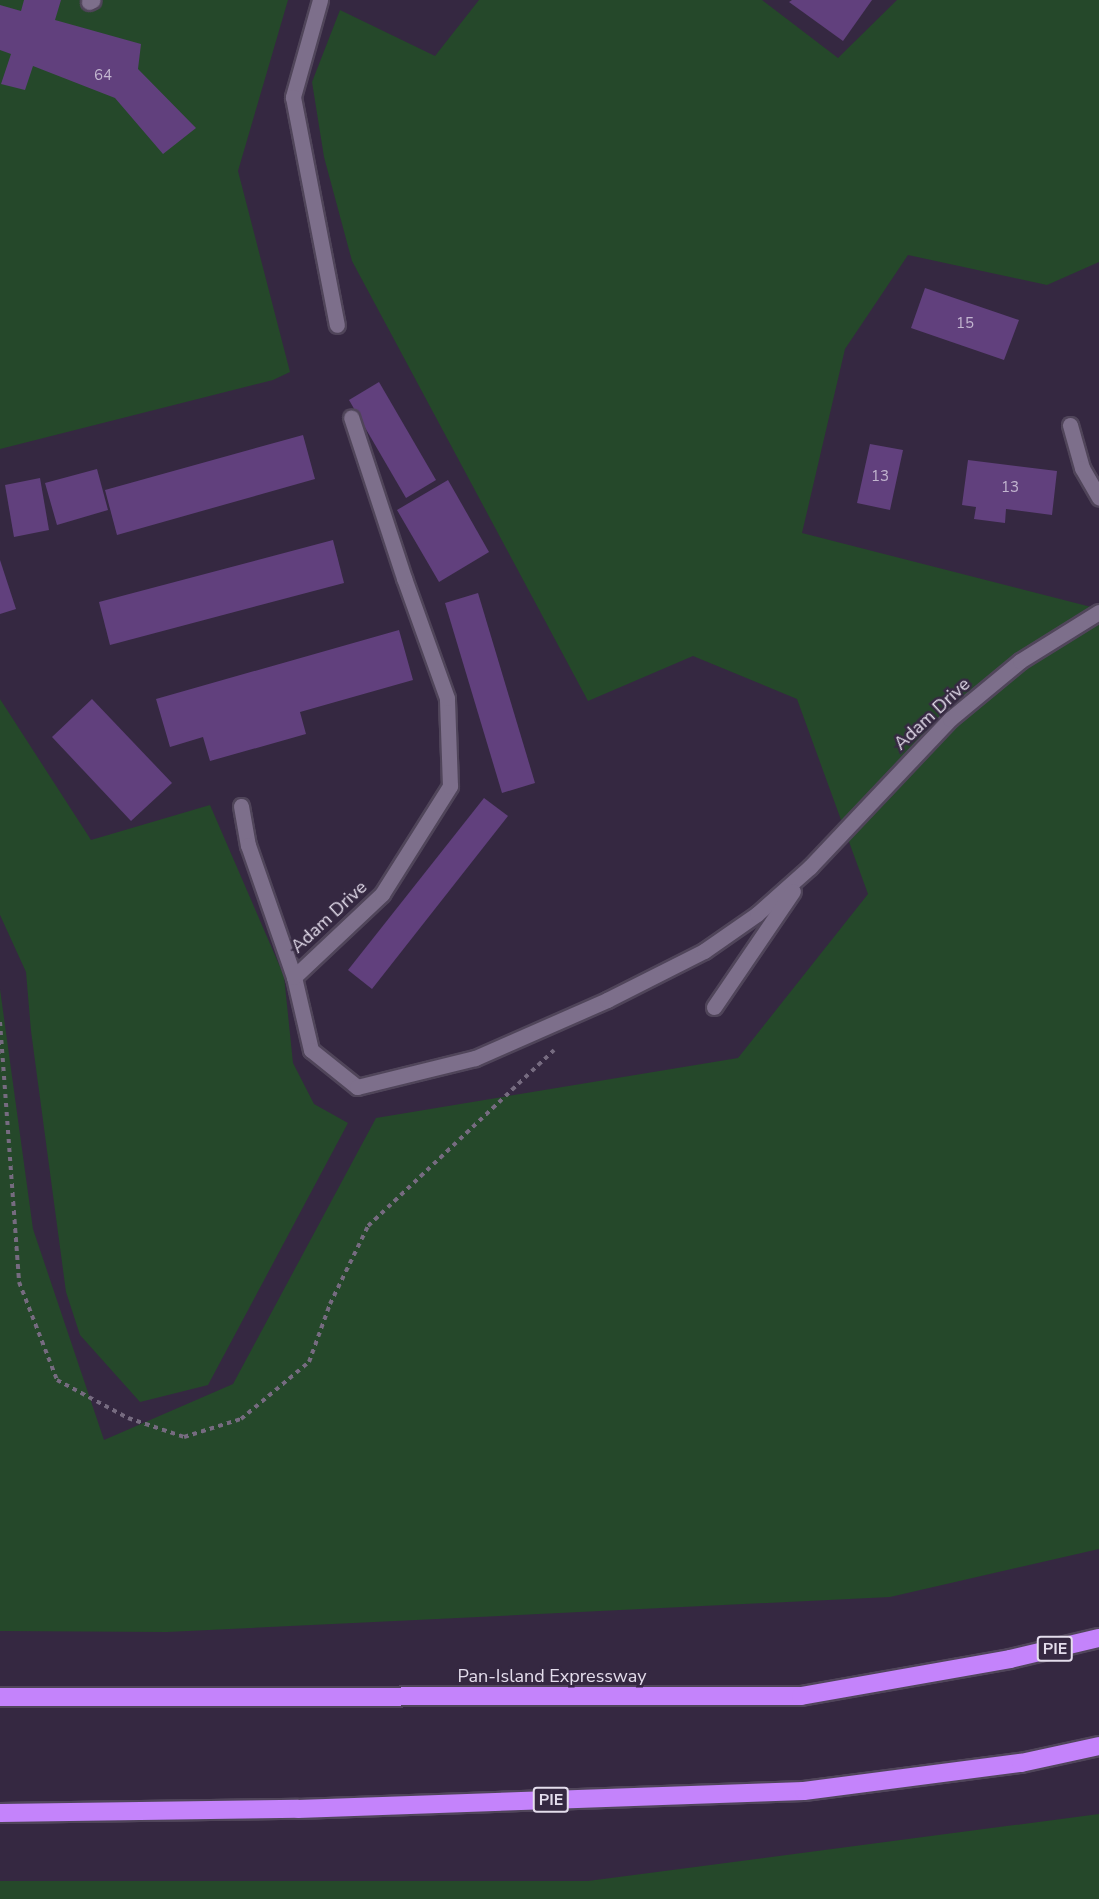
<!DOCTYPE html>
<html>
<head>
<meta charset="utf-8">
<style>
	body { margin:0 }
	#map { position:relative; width:1099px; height:1899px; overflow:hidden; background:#352841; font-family:"Nunito Sans",sans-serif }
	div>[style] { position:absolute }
	.green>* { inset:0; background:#25482a }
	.building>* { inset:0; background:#61407d }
	.path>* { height:4px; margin-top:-2px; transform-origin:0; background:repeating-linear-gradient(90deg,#766b80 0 4.5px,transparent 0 9px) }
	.roads { filter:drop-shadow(2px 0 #50455a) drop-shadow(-2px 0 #50455a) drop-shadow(0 2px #50455a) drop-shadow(0 -2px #50455a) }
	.minor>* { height:15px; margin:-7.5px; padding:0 7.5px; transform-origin:7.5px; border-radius:7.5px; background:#7d6f8b }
	.highway>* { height:18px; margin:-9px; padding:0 9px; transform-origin:9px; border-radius:9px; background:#c483fb }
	span { translate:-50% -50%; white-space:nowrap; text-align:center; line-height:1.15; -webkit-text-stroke:5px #352841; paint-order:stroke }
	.number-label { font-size:15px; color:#c3b6d0 }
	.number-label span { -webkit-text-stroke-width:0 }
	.shield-label span { padding:2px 4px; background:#352841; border:2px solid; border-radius:4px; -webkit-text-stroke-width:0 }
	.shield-label { font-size:16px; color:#e4ddec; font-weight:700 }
	.street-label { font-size:18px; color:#e4ddec }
</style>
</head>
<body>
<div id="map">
	<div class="green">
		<i style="clip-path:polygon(0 0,288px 0,238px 171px,290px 372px,273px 380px,0 449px)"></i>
		<i style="clip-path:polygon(479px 0,762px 0,838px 58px,897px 0,1099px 0,1099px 262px,1047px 285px,908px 255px,845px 349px,802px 533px,1099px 609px,1099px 1549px,890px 1597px,167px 1632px,0 1631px,0 989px,33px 1229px,104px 1440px,233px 1384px,376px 1118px,738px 1058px,868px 894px,797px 699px,693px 656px,588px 701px,352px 261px,324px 157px,312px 82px,340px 10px,435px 56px)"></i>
		<i style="clip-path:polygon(0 699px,91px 840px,210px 805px,284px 976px,293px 1063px,314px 1104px,348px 1123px,208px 1385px,140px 1402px,80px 1335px,66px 1292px,31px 1031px,26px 972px,0 915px)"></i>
		<i style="clip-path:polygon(1099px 1814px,1099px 1899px,0 1899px,0 1881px,588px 1881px)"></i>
	</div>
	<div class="building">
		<i style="clip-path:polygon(24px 0,61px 0,55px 20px,141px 44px,138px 69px,196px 128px,163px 154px,115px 98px,33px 66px,25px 90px,1px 84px,11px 54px,0 50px,0 5px,21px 11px)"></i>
		<i style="clip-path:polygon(792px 0,872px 0,843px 41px,789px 2px)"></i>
		<i style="clip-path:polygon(925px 288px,1019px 320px,1004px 360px,911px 328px)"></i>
		<i style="clip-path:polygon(379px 382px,436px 480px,406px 498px,349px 400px)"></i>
		<i style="clip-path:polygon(303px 435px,315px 479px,117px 535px,105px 490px)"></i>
		<i style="clip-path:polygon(870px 444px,903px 450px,890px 510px,857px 503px)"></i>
		<i style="clip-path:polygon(968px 460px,1057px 471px,1052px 515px,1006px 509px,1005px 523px,974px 519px,976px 507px,962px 505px)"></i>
		<i style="clip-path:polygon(97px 469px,108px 510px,57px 525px,45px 483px)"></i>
		<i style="clip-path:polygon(40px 478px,49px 530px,14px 537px,5px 485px)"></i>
		<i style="clip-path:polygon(448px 480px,489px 552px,439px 582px,397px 510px)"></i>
		<i style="clip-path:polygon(333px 540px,344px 583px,110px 645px,99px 602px)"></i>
		<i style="clip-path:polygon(0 560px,16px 609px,0 614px)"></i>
		<i style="clip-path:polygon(478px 593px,535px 783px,502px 793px,445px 603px)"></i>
		<i style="clip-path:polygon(399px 630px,413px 680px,300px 712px,306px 734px,210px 761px,203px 737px,170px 747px,156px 699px)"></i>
		<i style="clip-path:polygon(92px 699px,172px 783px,131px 821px,52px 737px)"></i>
		<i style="clip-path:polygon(484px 798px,508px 816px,372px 989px,348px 970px)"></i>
	</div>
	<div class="path">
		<i style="left:0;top:1022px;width:261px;rotate:85.8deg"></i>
		<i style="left:19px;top:1282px;width:105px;rotate:68.8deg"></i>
		<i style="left:57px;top:1380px;width:81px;rotate:28.2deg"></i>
		<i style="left:128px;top:1418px;width:59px;rotate:18.7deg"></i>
		<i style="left:184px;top:1437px;width:60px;rotate:-17.5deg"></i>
		<i style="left:241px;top:1419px;width:89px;rotate:-40deg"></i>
		<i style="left:309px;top:1362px;width:62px;rotate:-70.1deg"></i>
		<i style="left:330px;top:1304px;width:87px;rotate:-64deg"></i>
		<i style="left:368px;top:1226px;width:256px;rotate:-43.4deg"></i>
	</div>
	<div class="roads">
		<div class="minor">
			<i style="left:320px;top:0;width:101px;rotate:105.6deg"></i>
			<i style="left:293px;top:97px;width:232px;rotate:79.1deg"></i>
			<i style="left:89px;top:2px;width:4px;rotate:-27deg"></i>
			<i style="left:1070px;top:425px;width:45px;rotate:74.4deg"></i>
			<i style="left:1082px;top:468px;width:34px;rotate:60deg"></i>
			<i style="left:241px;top:806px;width:40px;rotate:80deg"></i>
			<i style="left:248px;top:845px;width:140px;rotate:70.8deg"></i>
			<i style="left:294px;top:977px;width:75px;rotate:76.9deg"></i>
			<i style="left:311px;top:1050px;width:59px;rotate:38.8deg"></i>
			<i style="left:357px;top:1087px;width:122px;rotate:-13.8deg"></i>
			<i style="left:475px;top:1058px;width:144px;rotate:-23.7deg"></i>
			<i style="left:607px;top:1000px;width:109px;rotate:-26.8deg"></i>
			<i style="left:704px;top:951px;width:65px;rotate:-34.9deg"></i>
			<i style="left:757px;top:914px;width:71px;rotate:-41.6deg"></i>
			<i style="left:810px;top:867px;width:204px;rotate:-46.6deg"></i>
			<i style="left:950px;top:719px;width:91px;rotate:-39.6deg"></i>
			<i style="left:1020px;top:661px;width:93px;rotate:-31.8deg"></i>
			<i style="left:294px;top:977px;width:121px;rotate:-43.3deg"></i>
			<i style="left:382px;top:894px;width:128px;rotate:-57.8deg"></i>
			<i style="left:450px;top:786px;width:88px;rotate:-92deg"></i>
			<i style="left:447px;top:698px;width:127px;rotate:-109.7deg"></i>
			<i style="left:404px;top:578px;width:169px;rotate:-108.2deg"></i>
			<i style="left:714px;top:1007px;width:140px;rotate:-55.7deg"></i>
		</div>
		<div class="highway">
			<i style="left:0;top:1697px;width:801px;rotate:-0.07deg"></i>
			<i style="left:801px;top:1696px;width:212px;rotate:-10deg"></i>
			<i style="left:1010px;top:1659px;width:91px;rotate:-13.3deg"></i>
			<i style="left:0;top:1813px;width:298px;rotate:-0.8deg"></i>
			<i style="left:298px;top:1809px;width:506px;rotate:-2.04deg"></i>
			<i style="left:804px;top:1791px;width:219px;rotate:-7.4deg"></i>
			<i style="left:1021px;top:1763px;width:80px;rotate:-12.3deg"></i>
		</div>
	</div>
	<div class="number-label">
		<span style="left:103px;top:76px">64</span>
		<span style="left:965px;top:324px">15</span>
		<span style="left:880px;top:477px">13</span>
		<span style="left:1010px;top:488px">13</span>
	</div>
	<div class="shield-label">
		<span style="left:1055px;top:1649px">PIE</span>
		<span style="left:551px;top:1800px">PIE</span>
	</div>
	<div class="street-label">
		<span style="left:932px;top:714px;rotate:-43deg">Adam Drive</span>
		<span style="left:329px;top:917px;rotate:-43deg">Adam Drive</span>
		<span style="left:552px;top:1676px">Pan-Island Expressway</span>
	</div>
</div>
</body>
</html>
